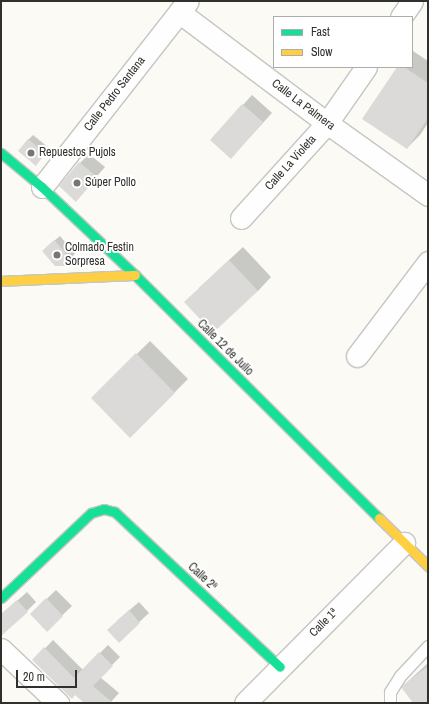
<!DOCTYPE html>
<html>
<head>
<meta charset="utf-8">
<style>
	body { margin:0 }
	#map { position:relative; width:429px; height:704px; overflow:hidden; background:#fbfaf5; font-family:"Archivo Narrow",sans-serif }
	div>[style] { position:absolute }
	.shadow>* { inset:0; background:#0003 }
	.building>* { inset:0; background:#dbdad9 }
	.roads { filter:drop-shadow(1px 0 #c5c5c1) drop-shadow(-1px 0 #c5c5c1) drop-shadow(0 1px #c5c5c1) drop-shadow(0 -1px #c5c5c1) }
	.lane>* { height:11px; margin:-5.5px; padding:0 5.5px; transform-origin:5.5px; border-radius:5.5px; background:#fefefe }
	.street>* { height:21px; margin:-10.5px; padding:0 10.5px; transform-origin:10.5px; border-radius:10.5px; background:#fefefe }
	.fast>* { height:9px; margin:-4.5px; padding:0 4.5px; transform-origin:4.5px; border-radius:4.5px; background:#16e098 }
	.slow>* { height:9px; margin:-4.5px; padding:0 4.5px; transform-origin:4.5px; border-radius:4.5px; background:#ffcf43 }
	.dots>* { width:11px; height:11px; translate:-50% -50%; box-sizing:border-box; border:2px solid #fff; border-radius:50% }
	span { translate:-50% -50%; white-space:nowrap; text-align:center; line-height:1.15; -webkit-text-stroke:4px #fff; paint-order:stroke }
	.street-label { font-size:12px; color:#30302c }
	.poi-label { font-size:12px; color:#30302c }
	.left { translate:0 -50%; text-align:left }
	.frame { position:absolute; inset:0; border:2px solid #30302c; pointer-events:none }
	.legend { position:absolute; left:273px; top:16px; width:140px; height:52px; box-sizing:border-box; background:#fff; border:1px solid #acacab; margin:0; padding:5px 7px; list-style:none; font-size:12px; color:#30302c }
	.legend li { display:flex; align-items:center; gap:8px; height:20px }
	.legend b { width:20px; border:1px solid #acacab }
	.scale { position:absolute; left:16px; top:670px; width:61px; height:18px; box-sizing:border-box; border:2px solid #30302c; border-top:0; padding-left:5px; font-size:12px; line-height:14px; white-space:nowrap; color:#30302c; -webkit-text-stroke:3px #fff; paint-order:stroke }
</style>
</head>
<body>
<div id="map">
	<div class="shadow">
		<i style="clip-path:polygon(413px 51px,428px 61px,428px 123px,420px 135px,407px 148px,398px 67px,412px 67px)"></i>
		<i style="clip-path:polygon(252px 95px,272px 113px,231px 158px,211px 140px)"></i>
		<i style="clip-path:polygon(33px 135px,49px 148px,40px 160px,28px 140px)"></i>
		<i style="clip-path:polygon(89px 154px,105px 167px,76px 200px,80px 163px)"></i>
		<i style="clip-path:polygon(60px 236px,75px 254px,70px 258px,48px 246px)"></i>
		<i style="clip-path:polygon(243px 247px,271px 277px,258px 291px,199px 288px)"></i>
		<i style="clip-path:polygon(150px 341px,188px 379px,130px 437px,92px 398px)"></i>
		<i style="clip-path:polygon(56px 590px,72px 606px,47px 630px,31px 614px)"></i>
		<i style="clip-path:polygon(27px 592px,36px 602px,27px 611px,1px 627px,1px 615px)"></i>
		<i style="clip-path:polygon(139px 602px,149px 613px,119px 641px,118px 620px)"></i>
		<i style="clip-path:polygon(53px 640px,83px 670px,108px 645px,120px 657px,100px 677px,119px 693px,110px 703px,85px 703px,34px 660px)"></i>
		<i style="clip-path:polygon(428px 663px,428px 701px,425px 703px,414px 703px,404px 685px)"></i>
	</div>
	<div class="building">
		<i style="clip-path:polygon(397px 67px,404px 67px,428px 83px,428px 118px,407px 149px,362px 119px)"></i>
		<i style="clip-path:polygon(242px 104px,263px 122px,231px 159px,210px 140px)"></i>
		<i style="clip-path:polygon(28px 139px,45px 153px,36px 166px,18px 151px)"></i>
		<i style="clip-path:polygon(79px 162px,97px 177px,76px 202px,59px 186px)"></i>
		<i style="clip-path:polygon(54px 240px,71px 259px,64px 266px,55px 266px,42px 251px)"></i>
		<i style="clip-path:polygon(229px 260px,258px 291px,213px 333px,184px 302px)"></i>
		<i style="clip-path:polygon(136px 353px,175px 393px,130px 438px,91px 398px)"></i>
		<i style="clip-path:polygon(46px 598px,63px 616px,47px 632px,30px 614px)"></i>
		<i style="clip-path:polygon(17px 600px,28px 612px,1px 636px,1px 614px)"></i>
		<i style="clip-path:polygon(129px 610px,140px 623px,119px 643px,107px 630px)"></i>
		<i style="clip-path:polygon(44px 647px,74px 678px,99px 652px,113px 666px,93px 686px,113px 703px,84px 703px,75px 695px,72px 699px,32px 660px)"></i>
		<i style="clip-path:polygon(428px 666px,428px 703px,413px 703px,401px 687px)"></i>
	</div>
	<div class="roads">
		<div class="lane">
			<i style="left:390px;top:703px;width:11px;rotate:-90deg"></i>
			<i style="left:390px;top:692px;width:19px;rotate:-58deg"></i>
			<i style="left:400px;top:676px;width:41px;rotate:-47deg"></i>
		</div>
		<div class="street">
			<i style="left:179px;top:12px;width:185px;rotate:36.9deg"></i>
			<i style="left:327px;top:123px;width:124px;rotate:35.5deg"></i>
			<i style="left:401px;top:17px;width:19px;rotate:-55deg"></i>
			<i style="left:42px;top:187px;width:236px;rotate:-51.9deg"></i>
			<i style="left:241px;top:218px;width:128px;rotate:-47.8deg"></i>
			<i style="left:327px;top:123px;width:68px;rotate:-55.1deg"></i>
			<i style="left:357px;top:356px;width:118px;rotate:-52.9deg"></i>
			<i style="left:1px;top:649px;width:79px;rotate:43.5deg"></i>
			<i style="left:245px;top:703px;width:226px;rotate:-45.2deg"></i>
		</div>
		<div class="fast">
			<i style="left:1px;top:153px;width:53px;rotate:39.7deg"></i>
			<i style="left:42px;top:187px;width:128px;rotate:43.4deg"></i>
			<i style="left:135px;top:275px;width:344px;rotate:44.9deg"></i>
			<i style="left:1px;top:598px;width:124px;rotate:-43.4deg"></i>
			<i style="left:91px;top:513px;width:14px;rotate:-17deg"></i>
			<i style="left:104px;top:509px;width:11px;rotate:15deg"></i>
			<i style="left:115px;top:512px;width:226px;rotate:43.2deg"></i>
		</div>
		<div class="slow">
			<i style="left:1px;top:281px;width:134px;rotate:-2.6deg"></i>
			<i style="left:379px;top:518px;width:69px;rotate:44.4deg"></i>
		</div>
	</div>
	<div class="dots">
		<i style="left:31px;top:153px;background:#777772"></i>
		<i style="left:77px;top:183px;background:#777772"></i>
		<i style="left:57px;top:255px;background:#777772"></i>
	</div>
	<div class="street-label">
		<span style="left:115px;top:94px;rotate:-52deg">Calle Pedro Santana</span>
		<span style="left:303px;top:105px;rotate:37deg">Calle La Palmera</span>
		<span style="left:291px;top:163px;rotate:-48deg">Calle La Violeta</span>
		<span style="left:225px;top:348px;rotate:45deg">Calle 12 de Julio</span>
		<span style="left:202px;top:577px;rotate:43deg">Calle 2ª</span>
		<span style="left:324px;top:623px;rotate:-45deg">Calle 1ª</span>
	</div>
	<div class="poi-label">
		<span class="left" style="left:39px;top:153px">Repuestos Pujols</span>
		<span class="left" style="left:85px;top:183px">Súper Pollo</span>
		<span class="left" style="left:65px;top:255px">Colmado Festin<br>Sorpresa</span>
	</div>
	<div class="frame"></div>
	<ul class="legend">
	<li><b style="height:5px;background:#16e098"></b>Fast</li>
	<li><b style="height:5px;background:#ffcf43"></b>Slow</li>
	</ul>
	<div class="scale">20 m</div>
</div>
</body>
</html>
